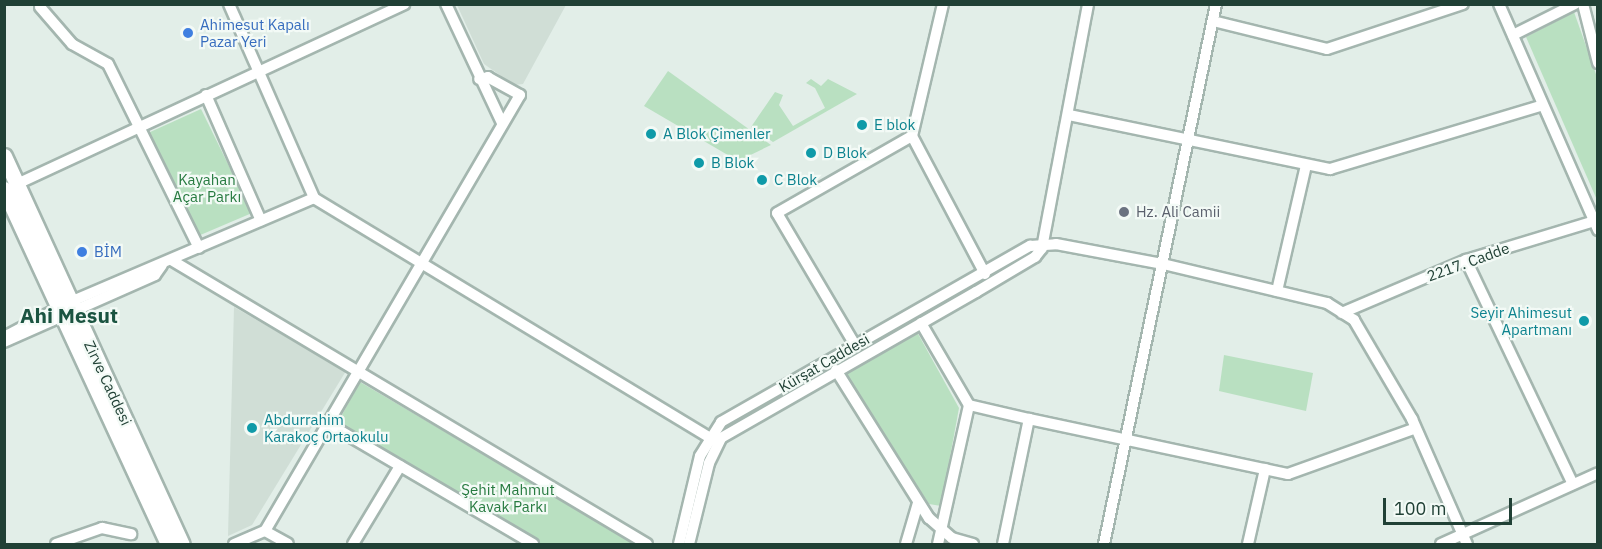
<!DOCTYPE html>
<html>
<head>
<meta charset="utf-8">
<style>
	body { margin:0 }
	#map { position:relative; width:1602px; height:549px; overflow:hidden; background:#e2eee8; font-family:"IBM Plex Sans",sans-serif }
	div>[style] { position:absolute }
	.built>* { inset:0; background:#d0ded6 }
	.green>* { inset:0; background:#b9e0c1 }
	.roads { filter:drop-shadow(2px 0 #a4b6af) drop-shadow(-2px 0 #a4b6af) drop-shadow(0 2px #a4b6af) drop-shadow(0 -2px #a4b6af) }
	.street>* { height:10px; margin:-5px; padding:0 5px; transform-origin:5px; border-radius:5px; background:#fff }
	.secondary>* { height:15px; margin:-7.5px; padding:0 7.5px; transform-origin:7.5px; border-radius:7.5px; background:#fff }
	.dots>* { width:16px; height:16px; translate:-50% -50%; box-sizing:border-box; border:3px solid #f3faf6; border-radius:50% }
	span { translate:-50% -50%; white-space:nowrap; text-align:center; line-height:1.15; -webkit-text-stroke:4.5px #f3faf6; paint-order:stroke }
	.shop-label { font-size:15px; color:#366cbe }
	.left { translate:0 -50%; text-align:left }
	.culture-label { font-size:15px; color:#0d838f }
	.right { translate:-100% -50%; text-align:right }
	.park-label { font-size:15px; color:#277b40 }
	.worship-label { font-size:15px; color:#5b616d }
	.street-label { font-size:15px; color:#204035 }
	.district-label { font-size:21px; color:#1b5441; font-weight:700 }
	.frame { position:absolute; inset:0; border:6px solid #204035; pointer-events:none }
	.scale { position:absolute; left:1383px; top:498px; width:129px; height:27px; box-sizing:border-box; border:3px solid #204035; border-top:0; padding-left:8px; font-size:18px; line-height:21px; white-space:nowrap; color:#204035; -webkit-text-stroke:4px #f3faf6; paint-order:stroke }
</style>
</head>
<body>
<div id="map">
	<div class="built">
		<i style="clip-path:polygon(457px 5px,566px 5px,523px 84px,514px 85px,484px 64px)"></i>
		<i style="clip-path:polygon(234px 307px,346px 371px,252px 525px,228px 536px)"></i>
	</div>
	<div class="green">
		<i style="clip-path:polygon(1574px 12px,1597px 77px,1597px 200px,1526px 37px)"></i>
		<i style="clip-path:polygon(668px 71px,771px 145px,738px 161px,644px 106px)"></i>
		<i style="clip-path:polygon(811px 79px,821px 86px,828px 79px,857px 94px,773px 142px,751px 127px,775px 92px,783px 95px,779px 105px,793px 126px,825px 108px,815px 88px,806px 83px)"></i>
		<i style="clip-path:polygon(201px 109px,252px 213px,198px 236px,148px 133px)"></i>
		<i style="clip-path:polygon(917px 332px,959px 408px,941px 506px,929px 504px,843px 373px)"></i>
		<i style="clip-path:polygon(1224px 355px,1313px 373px,1306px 411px,1219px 391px)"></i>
		<i style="clip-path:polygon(360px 382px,636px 544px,541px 544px,337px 424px)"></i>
	</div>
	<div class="roads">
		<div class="street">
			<i style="left:229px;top:4px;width:212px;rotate:66.3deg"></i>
			<i style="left:314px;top:198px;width:468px;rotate:31.2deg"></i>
			<i style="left:446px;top:4px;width:132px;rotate:64.8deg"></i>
			<i style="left:943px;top:4px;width:136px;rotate:103.2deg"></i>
			<i style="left:912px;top:136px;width:156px;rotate:62.1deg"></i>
			<i style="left:1499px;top:4px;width:247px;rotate:66.3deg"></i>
			<i style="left:1583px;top:4px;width:61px;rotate:75.7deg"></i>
			<i style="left:40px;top:7px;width:49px;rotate:49.1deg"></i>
			<i style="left:72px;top:44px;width:41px;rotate:29.1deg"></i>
			<i style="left:108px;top:64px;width:205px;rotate:63.7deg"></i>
			<i style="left:1213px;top:21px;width:117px;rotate:13.8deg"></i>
			<i style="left:1327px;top:49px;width:143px;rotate:-18.3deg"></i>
			<i style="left:1513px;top:35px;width:69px;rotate:-26.6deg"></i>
			<i style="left:206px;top:95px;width:137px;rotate:66.4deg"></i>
			<i style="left:1069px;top:115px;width:267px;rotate:11.7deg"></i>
			<i style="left:1330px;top:169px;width:222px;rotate:-16.7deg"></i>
			<i style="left:17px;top:184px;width:427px;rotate:-24.9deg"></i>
			<i style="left:1466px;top:260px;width:248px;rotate:64.5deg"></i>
			<i style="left:173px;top:261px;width:552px;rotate:30.84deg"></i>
			<i style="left:1277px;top:291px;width:129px;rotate:-77deg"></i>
			<i style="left:1342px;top:313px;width:135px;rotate:-23.1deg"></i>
			<i style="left:1466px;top:260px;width:138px;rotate:-16.9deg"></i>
			<i style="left:921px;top:323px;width:95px;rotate:59.7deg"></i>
			<i style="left:969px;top:405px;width:62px;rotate:13.1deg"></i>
			<i style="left:1029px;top:419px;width:265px;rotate:12deg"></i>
			<i style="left:1288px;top:474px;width:134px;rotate:-19.7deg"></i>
			<i style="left:4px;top:337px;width:75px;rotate:-27.9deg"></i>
			<i style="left:70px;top:302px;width:265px;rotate:-23.1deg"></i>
			<i style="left:4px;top:342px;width:165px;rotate:-23.9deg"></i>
			<i style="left:155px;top:275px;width:12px;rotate:-55deg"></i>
			<i style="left:855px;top:345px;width:153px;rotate:-120.6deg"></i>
			<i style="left:777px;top:213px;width:155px;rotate:-29.7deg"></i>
			<i style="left:836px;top:370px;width:175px;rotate:57.9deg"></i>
			<i style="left:929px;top:518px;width:30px;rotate:41deg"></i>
			<i style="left:952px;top:538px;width:22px;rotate:16deg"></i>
			<i style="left:327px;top:423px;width:239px;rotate:30.4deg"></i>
			<i style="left:265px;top:531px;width:26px;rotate:29deg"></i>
			<i style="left:56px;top:544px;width:49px;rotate:-19.2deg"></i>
			<i style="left:102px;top:528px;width:30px;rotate:12deg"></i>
			<i style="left:234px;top:544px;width:34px;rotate:-23deg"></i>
			<i style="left:265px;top:531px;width:505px;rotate:-59.68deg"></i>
			<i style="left:520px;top:95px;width:37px;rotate:-151deg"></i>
			<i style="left:488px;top:77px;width:9px;rotate:167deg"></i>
			<i style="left:353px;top:544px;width:91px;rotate:-58.9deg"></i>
			<i style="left:679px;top:544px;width:90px;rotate:-76.6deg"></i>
			<i style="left:700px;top:456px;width:40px;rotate:-58deg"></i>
			<i style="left:721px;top:422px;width:356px;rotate:-29.7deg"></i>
			<i style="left:1030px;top:246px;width:26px;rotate:-4deg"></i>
			<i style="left:1056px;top:244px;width:109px;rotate:10.6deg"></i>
			<i style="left:1163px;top:264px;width:169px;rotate:13.4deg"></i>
			<i style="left:1327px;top:303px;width:32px;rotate:32deg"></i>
			<i style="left:1354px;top:320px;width:115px;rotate:59.6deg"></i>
			<i style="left:1412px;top:419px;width:137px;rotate:66.3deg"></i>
			<i style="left:689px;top:544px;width:83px;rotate:-76.1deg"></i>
			<i style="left:709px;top:463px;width:28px;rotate:-64deg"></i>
			<i style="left:721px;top:438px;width:294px;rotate:-29.8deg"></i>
			<i style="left:976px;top:292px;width:69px;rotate:-30.7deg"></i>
			<i style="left:1035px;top:257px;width:11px;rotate:-52deg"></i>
			<i style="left:1042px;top:248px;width:248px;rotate:-79.3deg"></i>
			<i style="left:906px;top:544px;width:43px;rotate:-73.7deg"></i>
			<i style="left:938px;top:544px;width:142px;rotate:-77.4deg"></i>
			<i style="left:1003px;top:544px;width:128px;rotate:-78.3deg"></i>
			<i style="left:1104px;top:544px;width:551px;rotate:-78.28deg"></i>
			<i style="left:1248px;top:544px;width:77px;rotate:-77.2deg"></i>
			<i style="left:1441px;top:544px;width:172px;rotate:-24.3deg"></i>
		</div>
		<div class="secondary">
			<i style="left:4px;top:156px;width:427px;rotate:65.4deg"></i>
			<i style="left:4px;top:189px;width:391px;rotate:65.2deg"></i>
		</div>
	</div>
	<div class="dots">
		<i style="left:188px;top:33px;background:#3f7fe0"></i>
		<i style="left:862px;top:125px;background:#0f9aa8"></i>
		<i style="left:651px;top:134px;background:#0f9aa8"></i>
		<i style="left:811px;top:153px;background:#0f9aa8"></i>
		<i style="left:699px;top:163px;background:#0f9aa8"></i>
		<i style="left:762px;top:180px;background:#0f9aa8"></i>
		<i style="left:1124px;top:212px;background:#6b7280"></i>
		<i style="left:82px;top:252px;background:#3f7fe0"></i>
		<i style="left:1584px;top:321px;background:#0f9aa8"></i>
		<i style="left:252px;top:428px;background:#0f9aa8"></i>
	</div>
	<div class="shop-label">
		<span class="left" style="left:200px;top:33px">Ahimesut Kapalı<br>Pazar Yeri</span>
		<span class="left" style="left:94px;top:252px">BİM</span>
	</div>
	<div class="culture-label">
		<span class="left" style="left:874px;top:125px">E blok</span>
		<span class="left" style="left:663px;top:134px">A Blok Çimenler</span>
		<span class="left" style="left:823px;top:153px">D Blok</span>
		<span class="left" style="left:711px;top:163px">B Blok</span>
		<span class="left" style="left:774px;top:180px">C Blok</span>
		<span class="right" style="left:1572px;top:321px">Seyir Ahimesut<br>Apartmanı</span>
		<span class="left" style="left:264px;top:428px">Abdurrahim<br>Karakoç Ortaokulu</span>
	</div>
	<div class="park-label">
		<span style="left:207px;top:188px">Kayahan<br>Açar Parkı</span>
		<span style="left:508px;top:498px">Şehit Mahmut<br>Kavak Parkı</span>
	</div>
	<div class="worship-label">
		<span class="left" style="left:1136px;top:212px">Hz. Ali Camii</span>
	</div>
	<div class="street-label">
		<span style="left:1468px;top:262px;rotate:-20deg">2217. Cadde</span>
		<span style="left:824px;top:363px;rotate:-30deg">Kürşat Caddesi</span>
		<span style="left:108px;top:383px;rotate:65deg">Zirve Caddesi</span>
	</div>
	<div class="district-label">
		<span style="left:69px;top:315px">Ahi Mesut</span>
	</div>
	<div class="frame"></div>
	<div class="scale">100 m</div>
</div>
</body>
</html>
